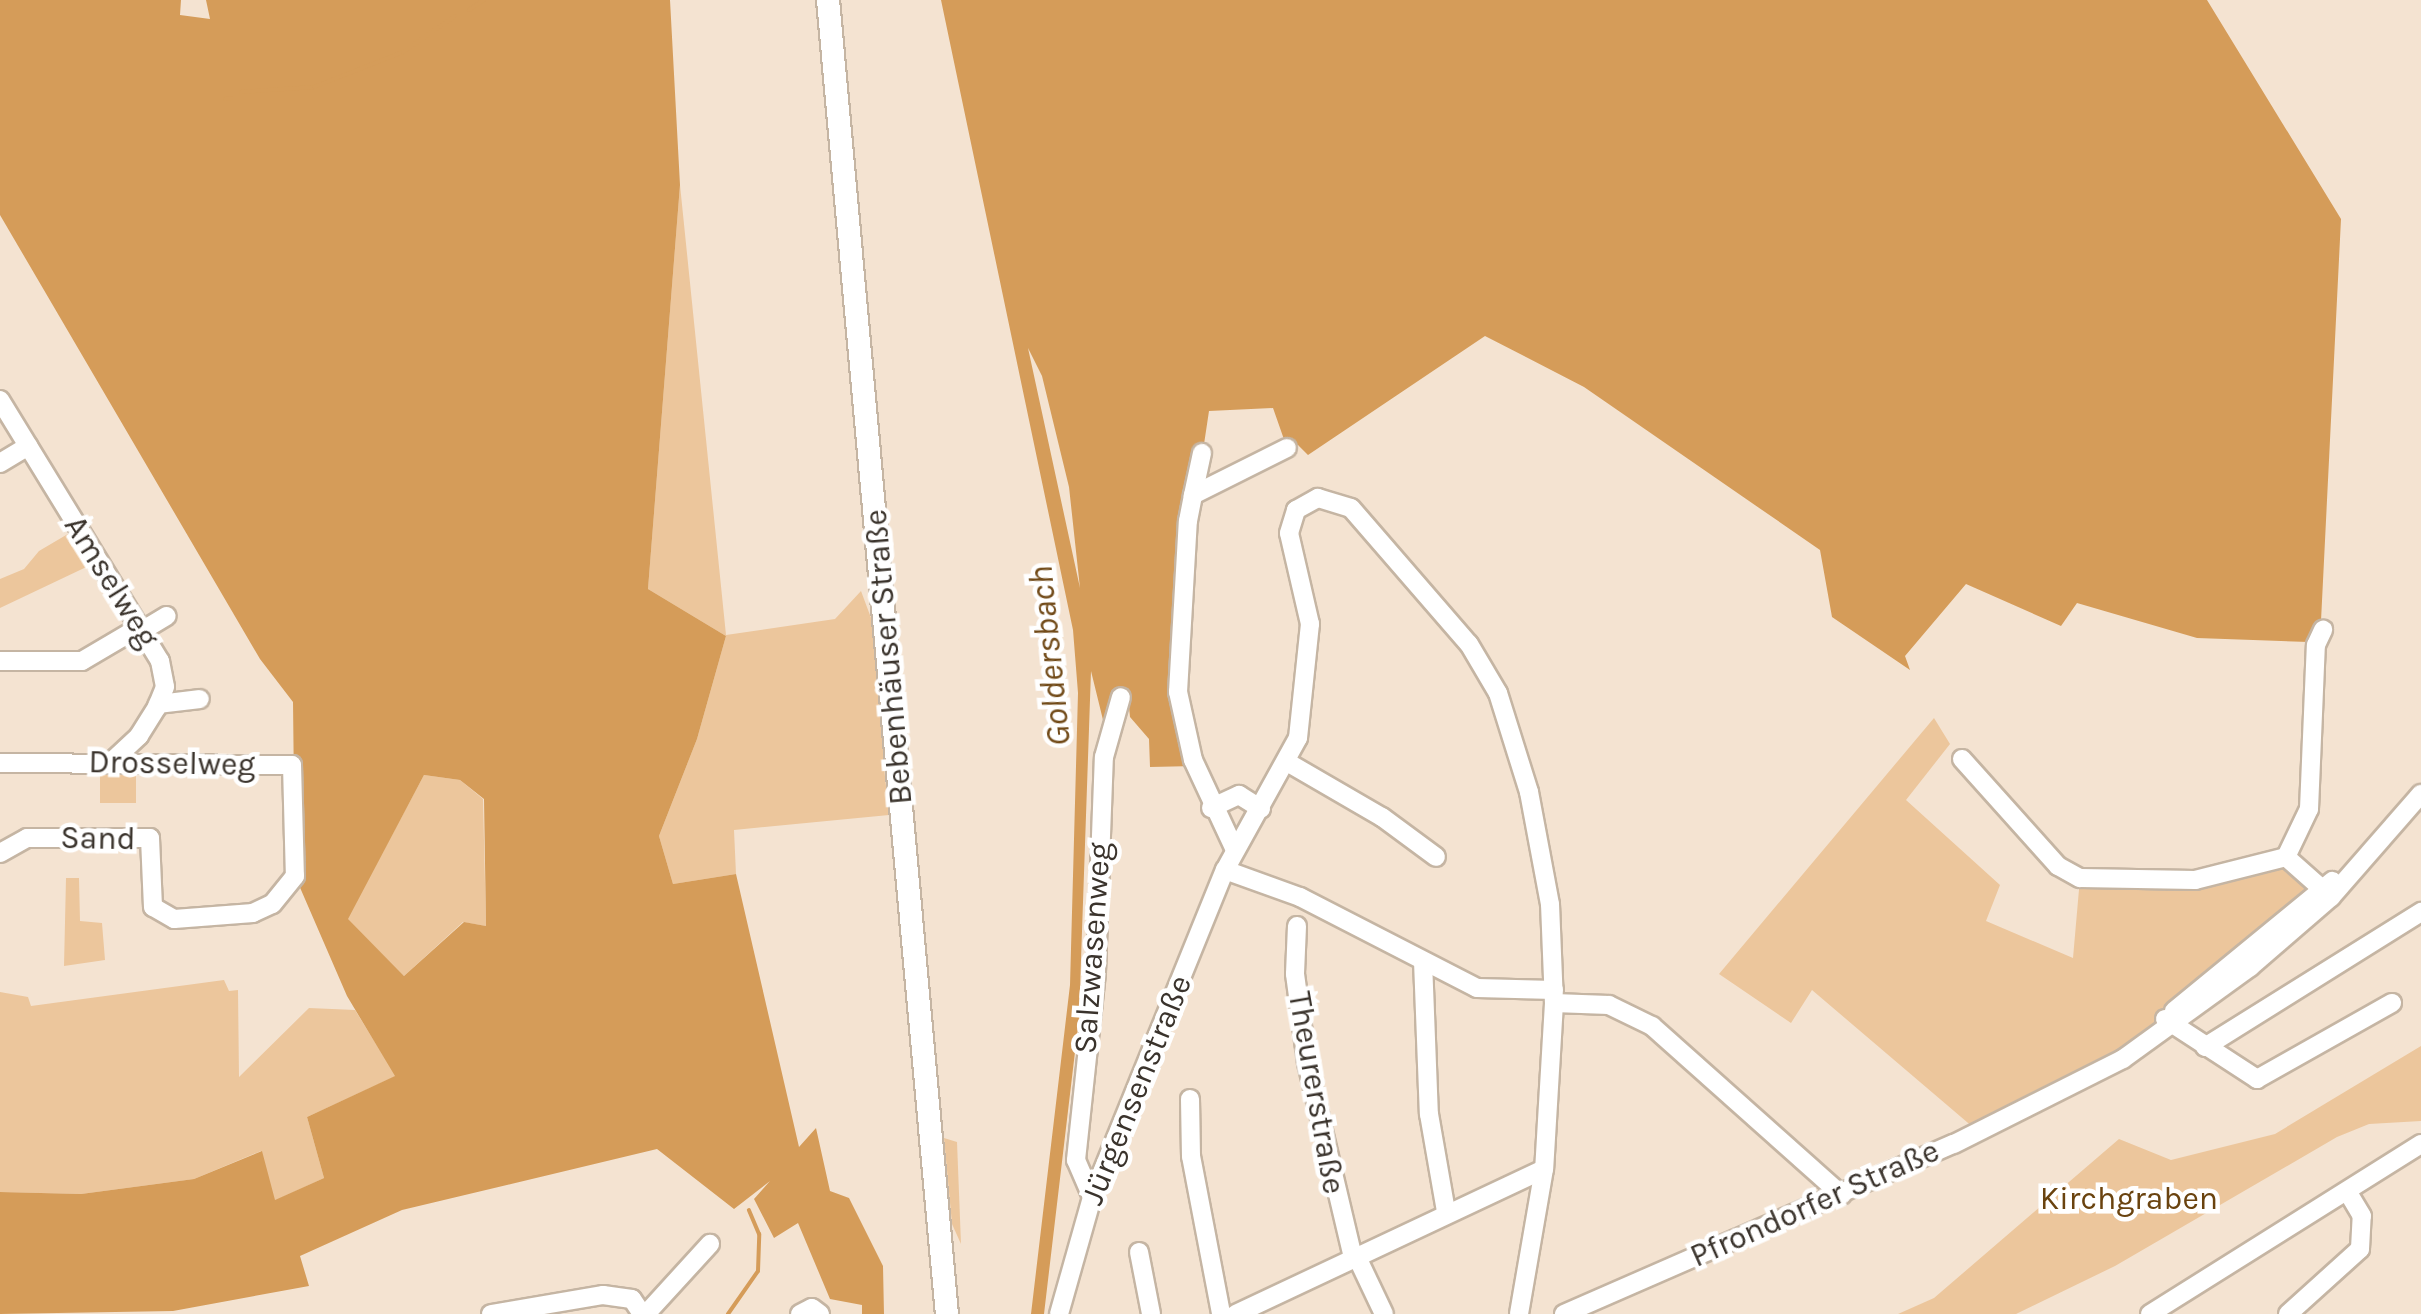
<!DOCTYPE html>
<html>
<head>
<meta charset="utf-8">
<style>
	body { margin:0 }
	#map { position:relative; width:2421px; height:1314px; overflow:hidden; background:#f4e3d1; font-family:Karla,sans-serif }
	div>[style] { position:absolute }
	.green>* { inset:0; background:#ecc69c }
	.forest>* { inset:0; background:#d59c59 }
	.stream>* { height:4px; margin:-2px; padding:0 2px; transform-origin:2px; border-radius:2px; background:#d59c59 }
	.roads { filter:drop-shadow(2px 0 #c5b5a3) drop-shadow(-2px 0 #c5b5a3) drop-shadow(0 2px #c5b5a3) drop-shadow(0 -2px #c5b5a3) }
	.minor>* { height:18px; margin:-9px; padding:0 9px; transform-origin:9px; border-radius:9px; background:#fff }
	.major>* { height:22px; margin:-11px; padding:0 11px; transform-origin:11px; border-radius:11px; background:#fff }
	span { translate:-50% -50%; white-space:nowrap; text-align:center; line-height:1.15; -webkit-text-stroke:9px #fff; paint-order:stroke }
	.street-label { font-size:32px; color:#3a332c }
	.park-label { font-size:32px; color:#6a430f }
	.water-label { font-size:35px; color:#714a18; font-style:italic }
</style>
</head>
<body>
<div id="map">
	<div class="green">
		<i style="clip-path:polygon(680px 185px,726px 635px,835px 619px,861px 591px,877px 634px,889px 760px,884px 767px,889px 815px,734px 830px,736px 874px,673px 884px,659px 836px,697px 739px,726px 636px,648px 589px)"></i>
		<i style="clip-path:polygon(78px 528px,99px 561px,0 608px,0 579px,24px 569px,39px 551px)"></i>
		<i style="clip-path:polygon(1934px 718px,1950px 744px,1906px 800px,2000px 885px,1986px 921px,2073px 958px,2080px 878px,2195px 880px,2286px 857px,2331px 897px,2171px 1027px,1981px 1134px,1812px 990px,1791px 1023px,1719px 974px)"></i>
		<i style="clip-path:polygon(100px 763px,136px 763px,136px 803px,100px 803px)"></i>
		<i style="clip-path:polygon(424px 775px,460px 780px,483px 799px,486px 926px,463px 922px,404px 976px,347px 919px)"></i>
		<i style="clip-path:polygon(66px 878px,79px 878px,80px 921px,102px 923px,105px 960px,64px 966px)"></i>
		<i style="clip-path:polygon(224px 980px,229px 991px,238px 990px,239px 1077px,309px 1008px,355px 1010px,396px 1076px,307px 1117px,324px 1178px,274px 1201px,261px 1151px,194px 1179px,81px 1194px,0 1192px,0 992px,28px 997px,31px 1006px)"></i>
		<i style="clip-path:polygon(2421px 1046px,2421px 1121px,2369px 1124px,2337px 1137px,2115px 1266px,2016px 1314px,1898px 1314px,1934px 1298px,2119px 1139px,2171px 1160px,2275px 1134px)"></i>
		<i style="clip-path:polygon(944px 1138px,957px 1142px,961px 1244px,952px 1224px)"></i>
	</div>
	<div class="forest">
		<i style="clip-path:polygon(evenodd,0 0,181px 0,180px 15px,210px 19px,206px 0,670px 0,680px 185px,648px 589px,726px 636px,697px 739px,659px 836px,673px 884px,736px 874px,799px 1147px,816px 1128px,830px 1191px,849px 1198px,883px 1266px,884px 1314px,862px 1314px,862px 1305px,830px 1299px,798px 1223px,774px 1238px,754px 1199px,770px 1181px,734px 1209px,657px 1149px,402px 1210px,300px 1256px,309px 1286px,173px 1311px,0 1314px,0 1192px,81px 1194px,194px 1179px,262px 1151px,275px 1200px,324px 1178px,307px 1117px,395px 1076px,347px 996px,295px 876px,293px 702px,260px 659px,0 215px,0 0,424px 775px,460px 780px,484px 799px,486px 926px,464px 922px,404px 976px,348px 919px,424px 775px)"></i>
		<i style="clip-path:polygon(evenodd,941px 0,2207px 0,2341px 219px,2321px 621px,2309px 642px,2197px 638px,2077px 603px,2061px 626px,1966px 584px,1905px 656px,1910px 670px,1832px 617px,1820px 550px,1584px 387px,1485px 336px,1308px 455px,1298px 445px,1287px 448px,1273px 408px,1209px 411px,1178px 617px,1195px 766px,1150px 767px,1149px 739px,1130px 717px,1128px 698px,1103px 720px,1091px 671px,1079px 1018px,1044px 1314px,1031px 1314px,1070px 985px,1078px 693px,1073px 630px,941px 0,1028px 348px,1042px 376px,1069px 487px,1080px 588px,1028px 348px)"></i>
	</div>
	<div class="stream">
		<i style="left:469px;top:10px;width:18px;rotate:-34deg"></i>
		<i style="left:241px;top:92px;width:73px;rotate:-3.9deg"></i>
		<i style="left:314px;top:87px;width:96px;rotate:-21.5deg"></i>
		<i style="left:403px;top:52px;width:63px;rotate:-34.7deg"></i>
		<i style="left:225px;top:99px;width:6px;rotate:-9deg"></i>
		<i style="left:728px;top:1314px;width:52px;rotate:-55.1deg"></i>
		<i style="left:758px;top:1271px;width:37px;rotate:-88deg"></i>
		<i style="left:759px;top:1234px;width:26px;rotate:-113deg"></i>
	</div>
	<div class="roads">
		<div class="minor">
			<i style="left:0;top:400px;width:306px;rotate:58.5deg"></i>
			<i style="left:160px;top:661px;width:26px;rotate:79deg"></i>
			<i style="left:165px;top:687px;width:22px;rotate:112deg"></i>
			<i style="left:157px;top:707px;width:34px;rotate:122deg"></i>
			<i style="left:139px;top:736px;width:40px;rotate:137deg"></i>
			<i style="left:0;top:463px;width:33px;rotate:-31deg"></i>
			<i style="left:1193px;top:495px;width:43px;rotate:-77.9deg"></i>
			<i style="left:140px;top:632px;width:31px;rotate:-31deg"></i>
			<i style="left:0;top:661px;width:82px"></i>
			<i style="left:82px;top:661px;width:65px;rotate:-30.5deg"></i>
			<i style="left:158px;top:704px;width:42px;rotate:-6.8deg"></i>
			<i style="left:1962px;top:759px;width:144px;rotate:48.1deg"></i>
			<i style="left:2058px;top:866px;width:25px;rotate:29deg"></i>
			<i style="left:2080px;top:878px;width:115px;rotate:1deg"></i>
			<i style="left:2195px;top:880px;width:94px;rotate:-14.2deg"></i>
			<i style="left:2286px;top:857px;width:60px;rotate:41.6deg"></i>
			<i style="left:1287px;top:762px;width:110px;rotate:30.1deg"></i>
			<i style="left:1382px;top:817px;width:67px;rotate:36.5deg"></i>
			<i style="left:0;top:763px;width:292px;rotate:0.4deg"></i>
			<i style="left:292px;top:765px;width:111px;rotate:88.5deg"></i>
			<i style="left:295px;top:876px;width:36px;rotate:129deg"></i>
			<i style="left:272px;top:904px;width:21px;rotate:155deg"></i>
			<i style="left:253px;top:913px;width:79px;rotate:175.7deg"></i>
			<i style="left:174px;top:919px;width:24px;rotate:-150deg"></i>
			<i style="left:153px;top:907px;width:69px;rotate:-92.5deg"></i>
			<i style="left:150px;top:838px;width:123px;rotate:180deg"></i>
			<i style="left:27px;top:838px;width:31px;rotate:151deg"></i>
			<i style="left:1211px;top:808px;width:31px;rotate:-25deg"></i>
			<i style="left:1239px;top:795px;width:26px;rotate:32deg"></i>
			<i style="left:1235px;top:850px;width:99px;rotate:-115deg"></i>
			<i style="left:1193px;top:760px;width:70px;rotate:-102.4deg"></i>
			<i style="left:1178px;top:692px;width:171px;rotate:-86.7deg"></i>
			<i style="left:1188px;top:521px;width:26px;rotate:-79deg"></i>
			<i style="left:1193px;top:495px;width:105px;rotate:-26.6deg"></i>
			<i style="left:2286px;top:857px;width:53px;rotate:-64.4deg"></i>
			<i style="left:2309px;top:809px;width:164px;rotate:-87.6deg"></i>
			<i style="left:2316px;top:645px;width:17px;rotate:-65deg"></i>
			<i style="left:1225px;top:870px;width:80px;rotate:19.8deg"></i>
			<i style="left:1300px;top:897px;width:199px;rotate:27.2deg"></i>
			<i style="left:1477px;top:988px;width:77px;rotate:1.5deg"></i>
			<i style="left:1297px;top:926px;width:48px;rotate:92.4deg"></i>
			<i style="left:1295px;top:974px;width:90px;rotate:82.3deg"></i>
			<i style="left:1307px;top:1063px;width:199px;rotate:76.7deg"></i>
			<i style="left:1423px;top:961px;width:153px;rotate:87.8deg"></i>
			<i style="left:1429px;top:1114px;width:98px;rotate:80.1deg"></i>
			<i style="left:1554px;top:1003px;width:55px;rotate:2.1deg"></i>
			<i style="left:1609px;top:1005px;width:48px;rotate:26deg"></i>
			<i style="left:1652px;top:1026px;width:254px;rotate:41.7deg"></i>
			<i style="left:2174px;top:1011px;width:205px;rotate:-39.4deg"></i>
			<i style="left:2165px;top:1019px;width:110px;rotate:33.1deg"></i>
			<i style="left:2257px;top:1079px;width:155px;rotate:-29.4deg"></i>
			<i style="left:2205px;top:1047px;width:255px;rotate:-32deg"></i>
			<i style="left:1190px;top:1099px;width:57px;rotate:89deg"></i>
			<i style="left:1191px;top:1156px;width:161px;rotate:79.2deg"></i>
			<i style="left:1092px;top:1197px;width:40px;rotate:-113.4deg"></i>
			<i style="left:1076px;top:1160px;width:189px;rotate:-83.9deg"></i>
			<i style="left:1096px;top:972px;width:215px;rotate:-87.9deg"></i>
			<i style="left:1104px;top:757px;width:62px;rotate:-74.2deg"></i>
			<i style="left:1139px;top:1252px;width:63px;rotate:79deg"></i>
			<i style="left:1356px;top:1255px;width:65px;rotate:64.6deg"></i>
			<i style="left:491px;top:1314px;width:114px;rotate:-9.6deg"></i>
			<i style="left:603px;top:1295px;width:29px;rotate:8deg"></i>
			<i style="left:632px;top:1299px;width:18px;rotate:56deg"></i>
			<i style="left:646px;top:1314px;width:95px;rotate:-47.6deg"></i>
			<i style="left:800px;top:1314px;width:13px;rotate:-27deg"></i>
			<i style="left:812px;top:1308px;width:10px;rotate:37deg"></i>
			<i style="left:1059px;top:1314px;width:122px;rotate:-74.2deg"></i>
			<i style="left:1092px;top:1197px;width:353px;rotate:-67.9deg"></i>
			<i style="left:1225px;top:870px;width:151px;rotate:-61.1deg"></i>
			<i style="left:1298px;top:738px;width:115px;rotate:-84deg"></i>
			<i style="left:1310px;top:624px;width:93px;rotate:-103deg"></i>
			<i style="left:1289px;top:533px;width:24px;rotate:-73deg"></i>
			<i style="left:1296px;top:510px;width:25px;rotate:-29deg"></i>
			<i style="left:1318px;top:498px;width:34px;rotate:17deg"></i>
			<i style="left:1351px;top:508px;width:180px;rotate:49.1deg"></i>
			<i style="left:1469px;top:644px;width:57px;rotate:59.4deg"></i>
			<i style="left:1498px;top:693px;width:104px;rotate:72.6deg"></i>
			<i style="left:1529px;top:792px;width:114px;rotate:79.4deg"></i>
			<i style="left:1550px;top:904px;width:99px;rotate:87.7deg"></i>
			<i style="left:1554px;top:1003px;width:166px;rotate:93.4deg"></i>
			<i style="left:1544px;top:1169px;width:147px;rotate:99.8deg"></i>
			<i style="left:1236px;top:1314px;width:340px;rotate:-25.2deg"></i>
			<i style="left:1564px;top:1314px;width:425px;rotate:-23.6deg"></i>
			<i style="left:1954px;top:1144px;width:189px;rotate:-26.7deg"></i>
			<i style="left:2123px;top:1059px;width:157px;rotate:-35.9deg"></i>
			<i style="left:2250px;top:967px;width:107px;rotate:-40.8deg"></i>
			<i style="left:2331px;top:897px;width:137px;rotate:-48.9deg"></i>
			<i style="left:2150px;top:1314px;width:320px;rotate:-32.1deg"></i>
			<i style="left:2288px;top:1314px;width:97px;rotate:-42.1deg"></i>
			<i style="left:2360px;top:1249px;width:33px;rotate:-87deg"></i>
			<i style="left:2362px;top:1216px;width:26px;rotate:-121deg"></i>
		</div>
		<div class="major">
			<i style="left:828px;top:0;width:1319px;rotate:84.83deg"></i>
		</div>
	</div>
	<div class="street-label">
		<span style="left:111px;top:582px;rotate:58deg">Amselweg</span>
		<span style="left:889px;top:657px;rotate:-95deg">Bebenhäuser Straße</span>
		<span style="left:172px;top:764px;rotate:1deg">Drosselweg</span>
		<span style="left:98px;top:839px;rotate:1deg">Sand</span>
		<span style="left:1093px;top:948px;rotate:-86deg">Salzwasenweg</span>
		<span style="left:1137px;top:1090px;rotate:-68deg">Jürgensenstraße</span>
		<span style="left:1316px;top:1093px;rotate:80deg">Theurerstraße</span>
		<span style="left:1815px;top:1204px;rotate:-24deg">Pfrondorfer Straße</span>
	</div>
	<div class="park-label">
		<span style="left:2129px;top:1199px">Kirchgraben</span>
	</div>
	<div class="water-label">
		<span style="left:1050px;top:656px;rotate:-96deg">Goldersbach</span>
	</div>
</div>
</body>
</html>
